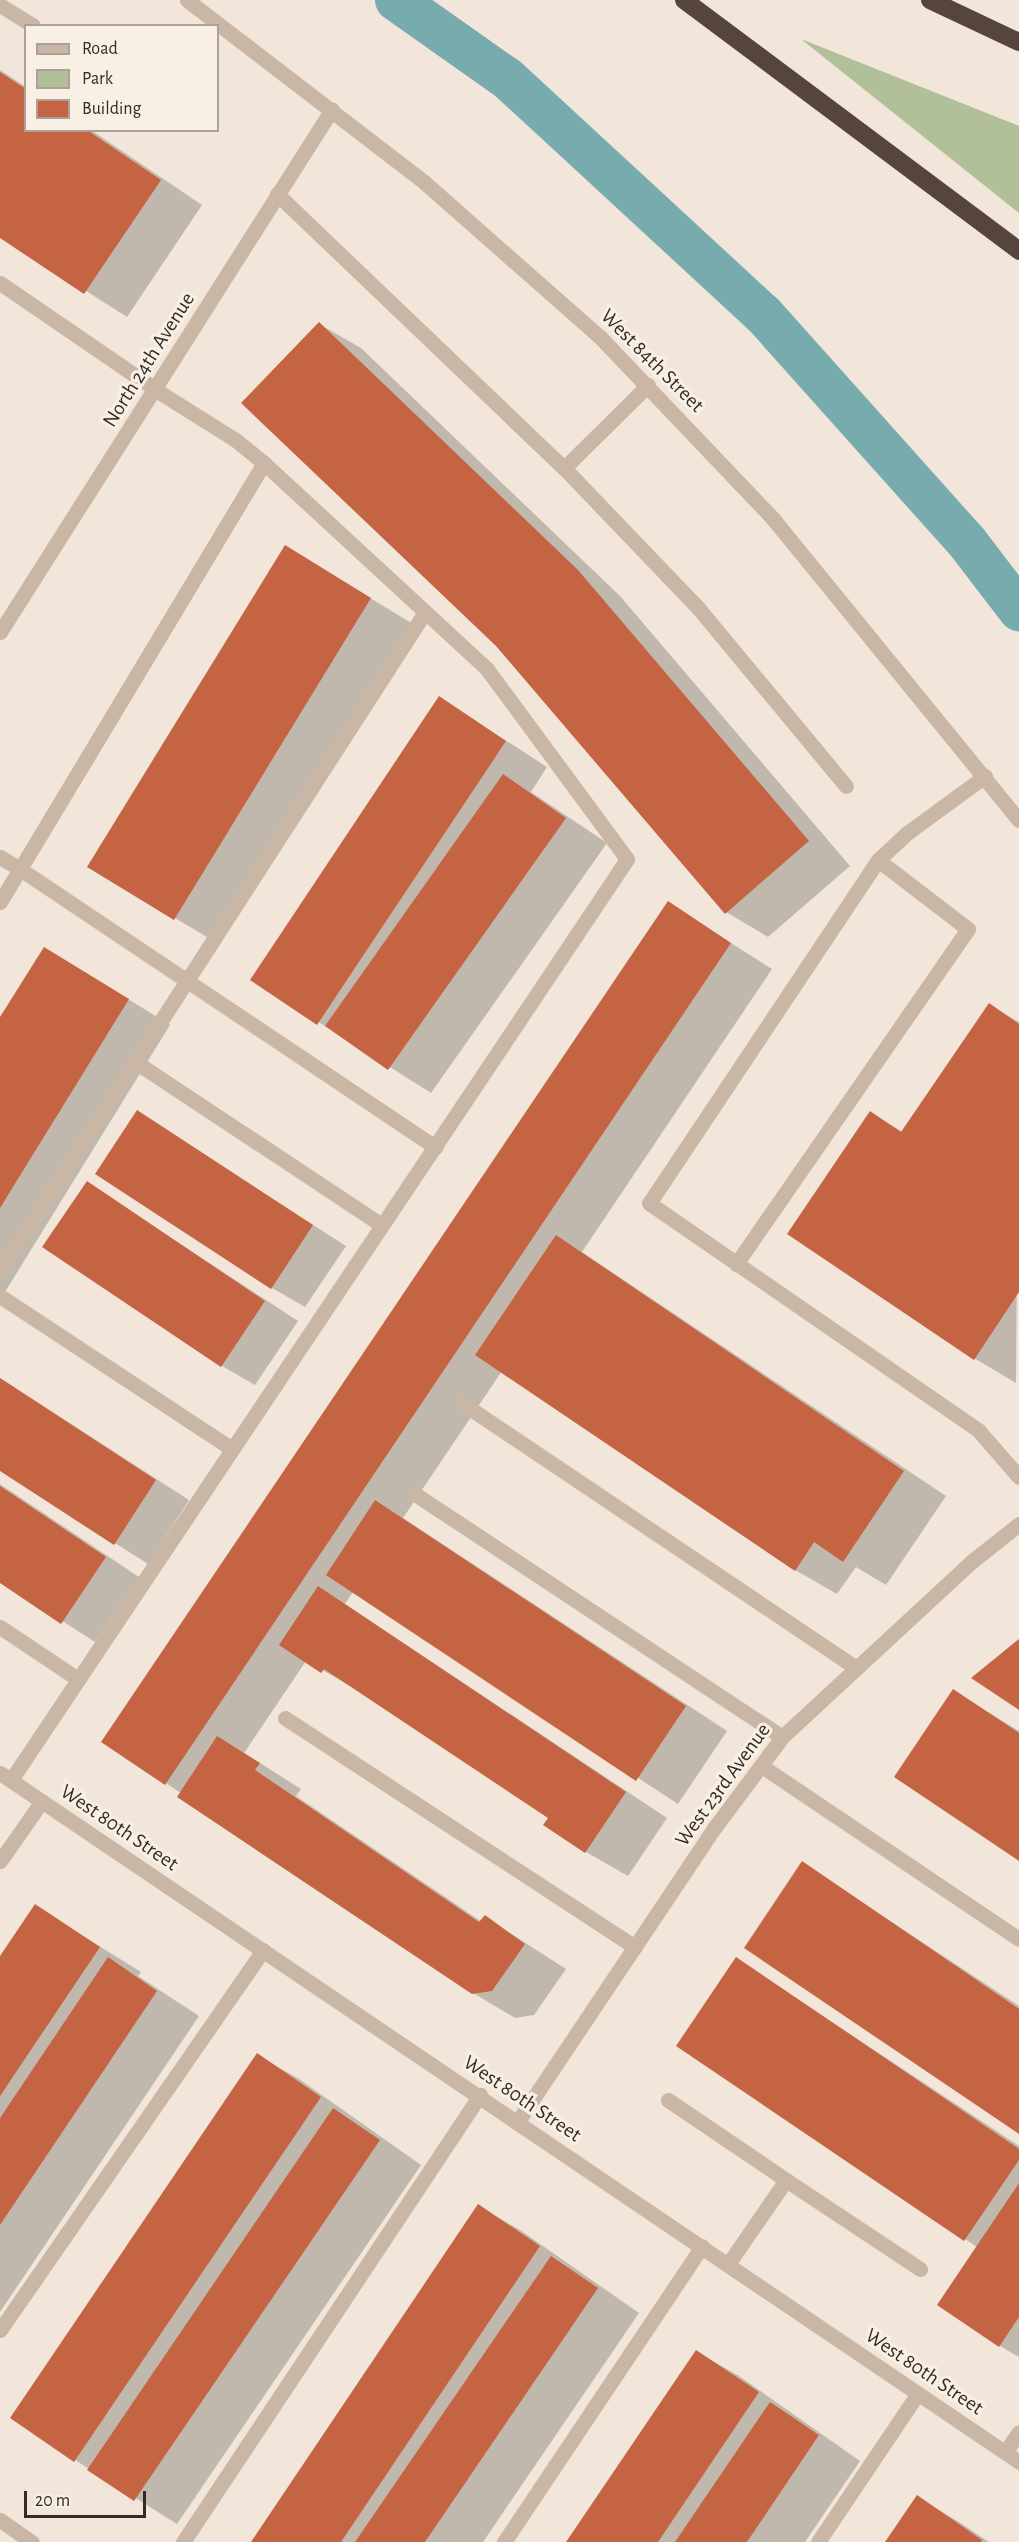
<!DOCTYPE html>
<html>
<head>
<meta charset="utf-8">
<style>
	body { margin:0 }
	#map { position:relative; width:1019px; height:2542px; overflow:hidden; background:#f1e6d9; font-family:"Alegreya Sans",sans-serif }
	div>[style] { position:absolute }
	.green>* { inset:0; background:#b2c099 }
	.shadow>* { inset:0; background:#0003 }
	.canal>* { height:42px; margin:-21px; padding:0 21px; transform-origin:21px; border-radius:21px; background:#78abae }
	.building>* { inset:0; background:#c56443 }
	.service>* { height:15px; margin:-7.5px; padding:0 7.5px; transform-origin:7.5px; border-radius:7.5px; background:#c9b6a5 }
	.minor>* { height:15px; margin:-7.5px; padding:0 7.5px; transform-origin:7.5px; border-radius:7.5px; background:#c9b6a5 }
	.tertiary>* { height:15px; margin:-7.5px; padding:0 7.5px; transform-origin:7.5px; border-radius:7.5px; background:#c9b6a5 }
	.motorway>* { height:18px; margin:-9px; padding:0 9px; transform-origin:9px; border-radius:9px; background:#56453e }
	span { translate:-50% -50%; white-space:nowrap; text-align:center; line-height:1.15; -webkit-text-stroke:6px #f9f0e5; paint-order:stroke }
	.street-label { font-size:21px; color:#352b26 }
	.legend { position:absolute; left:24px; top:24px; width:195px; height:108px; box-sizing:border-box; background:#f9f0e5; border:2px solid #aba199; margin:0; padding:8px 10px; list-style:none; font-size:18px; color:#352b26 }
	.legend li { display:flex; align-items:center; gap:12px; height:30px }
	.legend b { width:30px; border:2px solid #aba199 }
	.scale { position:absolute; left:24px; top:2491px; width:122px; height:27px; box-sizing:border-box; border:3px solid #352b26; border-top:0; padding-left:8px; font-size:18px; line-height:21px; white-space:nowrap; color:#352b26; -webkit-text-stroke:4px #f9f0e5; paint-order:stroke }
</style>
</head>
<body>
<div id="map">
	<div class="green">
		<i style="clip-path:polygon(801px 39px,1019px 126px,1019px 213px)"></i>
	</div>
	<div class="shadow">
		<i style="clip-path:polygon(0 70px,26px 87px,26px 130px,91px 130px,202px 205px,127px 317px,0 236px)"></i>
		<i style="clip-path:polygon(319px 324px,361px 348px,620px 596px,850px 866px,768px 937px,726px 912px)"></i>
		<i style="clip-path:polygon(286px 547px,413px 624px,217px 943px,175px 918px)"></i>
		<i style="clip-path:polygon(440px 698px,547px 767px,531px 792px,607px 843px,431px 1093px,252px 980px)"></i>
		<i style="clip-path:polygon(668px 903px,772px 969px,582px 1252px,946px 1496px,886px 1585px,856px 1567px,837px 1594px,795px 1570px,502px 1371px,403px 1518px,727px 1731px,678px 1804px,353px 1592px,345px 1604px,667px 1818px,628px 1876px,586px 1852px,550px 1818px,365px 1694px,306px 1661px,244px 1753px,301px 1789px,296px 1796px,482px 1922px,485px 1917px,566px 1969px,534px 2015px,515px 2018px,473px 1993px,166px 1783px)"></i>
		<i style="clip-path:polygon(86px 973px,170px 1025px,0 1300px,0 1020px)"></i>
		<i style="clip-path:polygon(989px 1005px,1019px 1022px,1016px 1383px,974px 1358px,870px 1113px,903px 1132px)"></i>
		<i style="clip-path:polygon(137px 1112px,346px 1246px,305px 1307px,272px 1288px)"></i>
		<i style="clip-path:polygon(87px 1183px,298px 1321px,255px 1385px,222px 1366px)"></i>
		<i style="clip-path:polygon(0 1378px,189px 1500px,148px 1564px,0 1470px)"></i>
		<i style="clip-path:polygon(0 1484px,139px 1577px,95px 1642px,0 1581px)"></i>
		<i style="clip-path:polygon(954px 1691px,1019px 1731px,1019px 1859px)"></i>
		<i style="clip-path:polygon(802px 1863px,1019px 2006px,1019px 2132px)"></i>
		<i style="clip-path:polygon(35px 1906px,141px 1972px,138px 1976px,199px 2016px,0 2312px,0 1958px)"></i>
		<i style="clip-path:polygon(737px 1959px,1019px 2146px,1019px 2357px,1000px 2346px,977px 2247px,678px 2046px)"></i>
		<i style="clip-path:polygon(257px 2055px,299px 2079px,421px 2165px,177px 2524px,75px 2460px)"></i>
		<i style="clip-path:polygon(478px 2206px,520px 2230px,639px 2313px,483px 2542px,252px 2542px)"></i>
		<i style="clip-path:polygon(697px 2352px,739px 2376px,860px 2461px,805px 2542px,568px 2542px)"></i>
		<i style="clip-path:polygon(917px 2497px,959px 2522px,989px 2542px,887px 2542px)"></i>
	</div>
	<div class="canal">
		<i style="left:396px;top:0;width:137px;rotate:35.2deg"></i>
		<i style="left:508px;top:79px;width:347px;rotate:42.7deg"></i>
		<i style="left:763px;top:314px;width:306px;rotate:48.2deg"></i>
		<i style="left:967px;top:542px;width:86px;rotate:52.6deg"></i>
	</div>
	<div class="building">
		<i style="clip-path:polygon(0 72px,26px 89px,26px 130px,87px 130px,161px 180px,84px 294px,0 238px)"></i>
		<i style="clip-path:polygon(319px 322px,578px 570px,809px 841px,725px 914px,496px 646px,241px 403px)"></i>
		<i style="clip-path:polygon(285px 545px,371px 598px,174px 920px,87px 867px)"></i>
		<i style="clip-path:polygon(439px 696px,506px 741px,317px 1025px,250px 980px)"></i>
		<i style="clip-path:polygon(503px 774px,566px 818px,388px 1070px,325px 1026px)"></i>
		<i style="clip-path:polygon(668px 901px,731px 943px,165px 1785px,101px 1742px)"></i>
		<i style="clip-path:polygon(44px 947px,129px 999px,0 1208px,0 1017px)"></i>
		<i style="clip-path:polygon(989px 1003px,1019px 1024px,1019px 1292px,974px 1360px,787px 1234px,870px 1111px,901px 1132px)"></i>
		<i style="clip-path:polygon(137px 1110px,313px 1225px,271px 1289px,95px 1174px)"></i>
		<i style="clip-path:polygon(87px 1181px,265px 1301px,221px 1367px,42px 1247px)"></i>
		<i style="clip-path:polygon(556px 1235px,904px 1471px,843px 1562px,814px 1542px,795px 1571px,475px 1355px)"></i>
		<i style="clip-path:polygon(0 1378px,156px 1480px,114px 1545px,0 1471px)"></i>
		<i style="clip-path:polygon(0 1486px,106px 1557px,61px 1624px,0 1583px)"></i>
		<i style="clip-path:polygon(375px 1500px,686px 1706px,636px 1781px,326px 1575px)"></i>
		<i style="clip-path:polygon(318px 1586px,626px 1792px,585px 1853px,543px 1825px,548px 1818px,324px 1669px,321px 1673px,279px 1645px)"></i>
		<i style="clip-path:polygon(1019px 1639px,1019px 1710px,971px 1678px)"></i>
		<i style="clip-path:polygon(953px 1689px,1019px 1733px,1019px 1861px,894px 1777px)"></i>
		<i style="clip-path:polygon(217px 1736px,260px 1763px,255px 1770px,479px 1922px,485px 1915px,525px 1944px,492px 1991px,472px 1994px,177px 1797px)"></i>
		<i style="clip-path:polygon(802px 1861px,1019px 2009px,1019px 2134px,744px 1948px)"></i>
		<i style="clip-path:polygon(35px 1904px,100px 1947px,0 2096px,0 1956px)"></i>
		<i style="clip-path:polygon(108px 1957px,157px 1991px,0 2225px,0 2118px)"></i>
		<i style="clip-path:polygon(736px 1957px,1019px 2149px,1019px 2160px,964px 2241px,676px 2046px)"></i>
		<i style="clip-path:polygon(257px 2053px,321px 2097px,74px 2462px,10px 2418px)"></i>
		<i style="clip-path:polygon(333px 2108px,380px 2140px,134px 2501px,87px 2470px)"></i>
		<i style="clip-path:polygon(1019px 2183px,1019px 2317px,999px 2347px,937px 2305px)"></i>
		<i style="clip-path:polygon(478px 2204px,540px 2246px,341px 2542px,251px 2542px)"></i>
		<i style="clip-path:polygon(551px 2256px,598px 2288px,425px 2542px,355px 2542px)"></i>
		<i style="clip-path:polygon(696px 2350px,759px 2392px,658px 2542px,566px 2542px)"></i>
		<i style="clip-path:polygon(770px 2402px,819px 2435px,747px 2542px,675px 2542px)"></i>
		<i style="clip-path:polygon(917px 2495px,982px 2540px,981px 2542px,885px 2542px)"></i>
	</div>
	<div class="service">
		<i style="left:0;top:5px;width:39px;rotate:32deg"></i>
		<i style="left:277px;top:194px;width:397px;rotate:43.7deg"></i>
		<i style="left:648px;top:385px;width:118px;rotate:135.3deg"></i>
		<i style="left:564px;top:468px;width:195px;rotate:46.2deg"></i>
		<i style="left:699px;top:609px;width:230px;rotate:50.3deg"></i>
		<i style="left:985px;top:776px;width:97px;rotate:143.8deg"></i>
		<i style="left:907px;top:833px;width:40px;rotate:137deg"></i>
		<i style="left:878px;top:860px;width:412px;rotate:123.7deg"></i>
		<i style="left:649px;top:1203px;width:400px;rotate:34.6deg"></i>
		<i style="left:978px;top:1430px;width:62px;rotate:48.9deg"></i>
		<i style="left:0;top:857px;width:23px;rotate:31deg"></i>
		<i style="left:20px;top:869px;width:474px;rotate:-59deg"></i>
		<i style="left:0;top:902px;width:39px;rotate:-59deg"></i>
		<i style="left:20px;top:869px;width:500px;rotate:33.8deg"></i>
		<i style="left:134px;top:1061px;width:297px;rotate:33.5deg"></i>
		<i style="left:736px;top:1264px;width:407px;rotate:-55.3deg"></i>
		<i style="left:968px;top:929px;width:113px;rotate:-142.5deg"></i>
		<i style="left:0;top:1270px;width:783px;rotate:-57.14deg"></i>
		<i style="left:0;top:1296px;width:278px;rotate:33.4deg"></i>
		<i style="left:462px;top:1403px;width:475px;rotate:33.9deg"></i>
		<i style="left:415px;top:1494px;width:440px;rotate:33.5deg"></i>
		<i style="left:0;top:1627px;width:94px;rotate:33.7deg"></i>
		<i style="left:285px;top:1718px;width:418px;rotate:33.2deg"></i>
		<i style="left:763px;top:1767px;width:308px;rotate:33.9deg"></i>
		<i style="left:11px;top:1780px;width:1108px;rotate:-56.22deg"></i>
		<i style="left:627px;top:859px;width:237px;rotate:-126.4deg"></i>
		<i style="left:486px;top:668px;width:302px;rotate:-137.3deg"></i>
		<i style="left:264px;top:463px;width:38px;rotate:-141deg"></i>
		<i style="left:234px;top:439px;width:92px;rotate:-147.9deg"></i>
		<i style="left:0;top:1861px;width:73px;rotate:-55deg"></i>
		<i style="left:668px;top:2100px;width:143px;rotate:34.1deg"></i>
		<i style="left:786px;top:2180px;width:102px;rotate:124.6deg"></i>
		<i style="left:786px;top:2180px;width:161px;rotate:33.6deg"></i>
		<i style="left:0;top:2330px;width:462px;rotate:-55.3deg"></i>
		<i style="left:1005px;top:2452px;width:24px;rotate:-55deg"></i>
		<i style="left:183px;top:2542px;width:537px;rotate:-56.4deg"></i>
		<i style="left:504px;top:2542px;width:356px;rotate:-56.2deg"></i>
		<i style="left:818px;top:2542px;width:179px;rotate:-56.1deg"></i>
	</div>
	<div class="minor">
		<i style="left:0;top:283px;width:189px;rotate:34.4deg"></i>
		<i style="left:0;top:1773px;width:1230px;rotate:34.06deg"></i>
		<i style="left:518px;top:2121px;width:354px;rotate:-56.2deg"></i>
		<i style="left:715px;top:1827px;width:112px;rotate:-53.3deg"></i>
		<i style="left:782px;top:1737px;width:258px;rotate:-42.8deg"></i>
		<i style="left:971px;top:1562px;width:61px;rotate:-38.4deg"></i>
		<i style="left:0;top:2520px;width:39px;rotate:35deg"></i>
	</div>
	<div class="tertiary">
		<i style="left:187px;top:0;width:299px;rotate:37.5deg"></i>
		<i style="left:424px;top:182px;width:235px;rotate:41.4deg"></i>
		<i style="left:600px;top:337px;width:253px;rotate:46.4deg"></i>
		<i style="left:774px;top:520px;width:387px;rotate:50.8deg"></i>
		<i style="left:0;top:632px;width:619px;rotate:-57.59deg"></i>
	</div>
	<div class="motorway">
		<i style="left:684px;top:0;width:419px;rotate:36.8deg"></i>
		<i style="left:930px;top:0;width:98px;rotate:25.3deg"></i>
	</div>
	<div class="street-label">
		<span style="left:149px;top:360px;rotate:-58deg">North 24th Avenue</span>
		<span style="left:652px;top:361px;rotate:45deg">West 84th Street</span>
		<span style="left:723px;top:1785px;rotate:-54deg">West 23rd Avenue</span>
		<span style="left:119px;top:1828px;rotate:34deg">West 80th Street</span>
		<span style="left:522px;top:2099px;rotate:34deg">West 80th Street</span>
		<span style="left:924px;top:2372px;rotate:34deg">West 80th Street</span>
	</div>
	<ul class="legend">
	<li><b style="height:8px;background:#c9b6a5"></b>Road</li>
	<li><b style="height:16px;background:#b2c099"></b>Park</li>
	<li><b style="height:16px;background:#c56443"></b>Building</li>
	</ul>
	<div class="scale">20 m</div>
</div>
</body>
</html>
